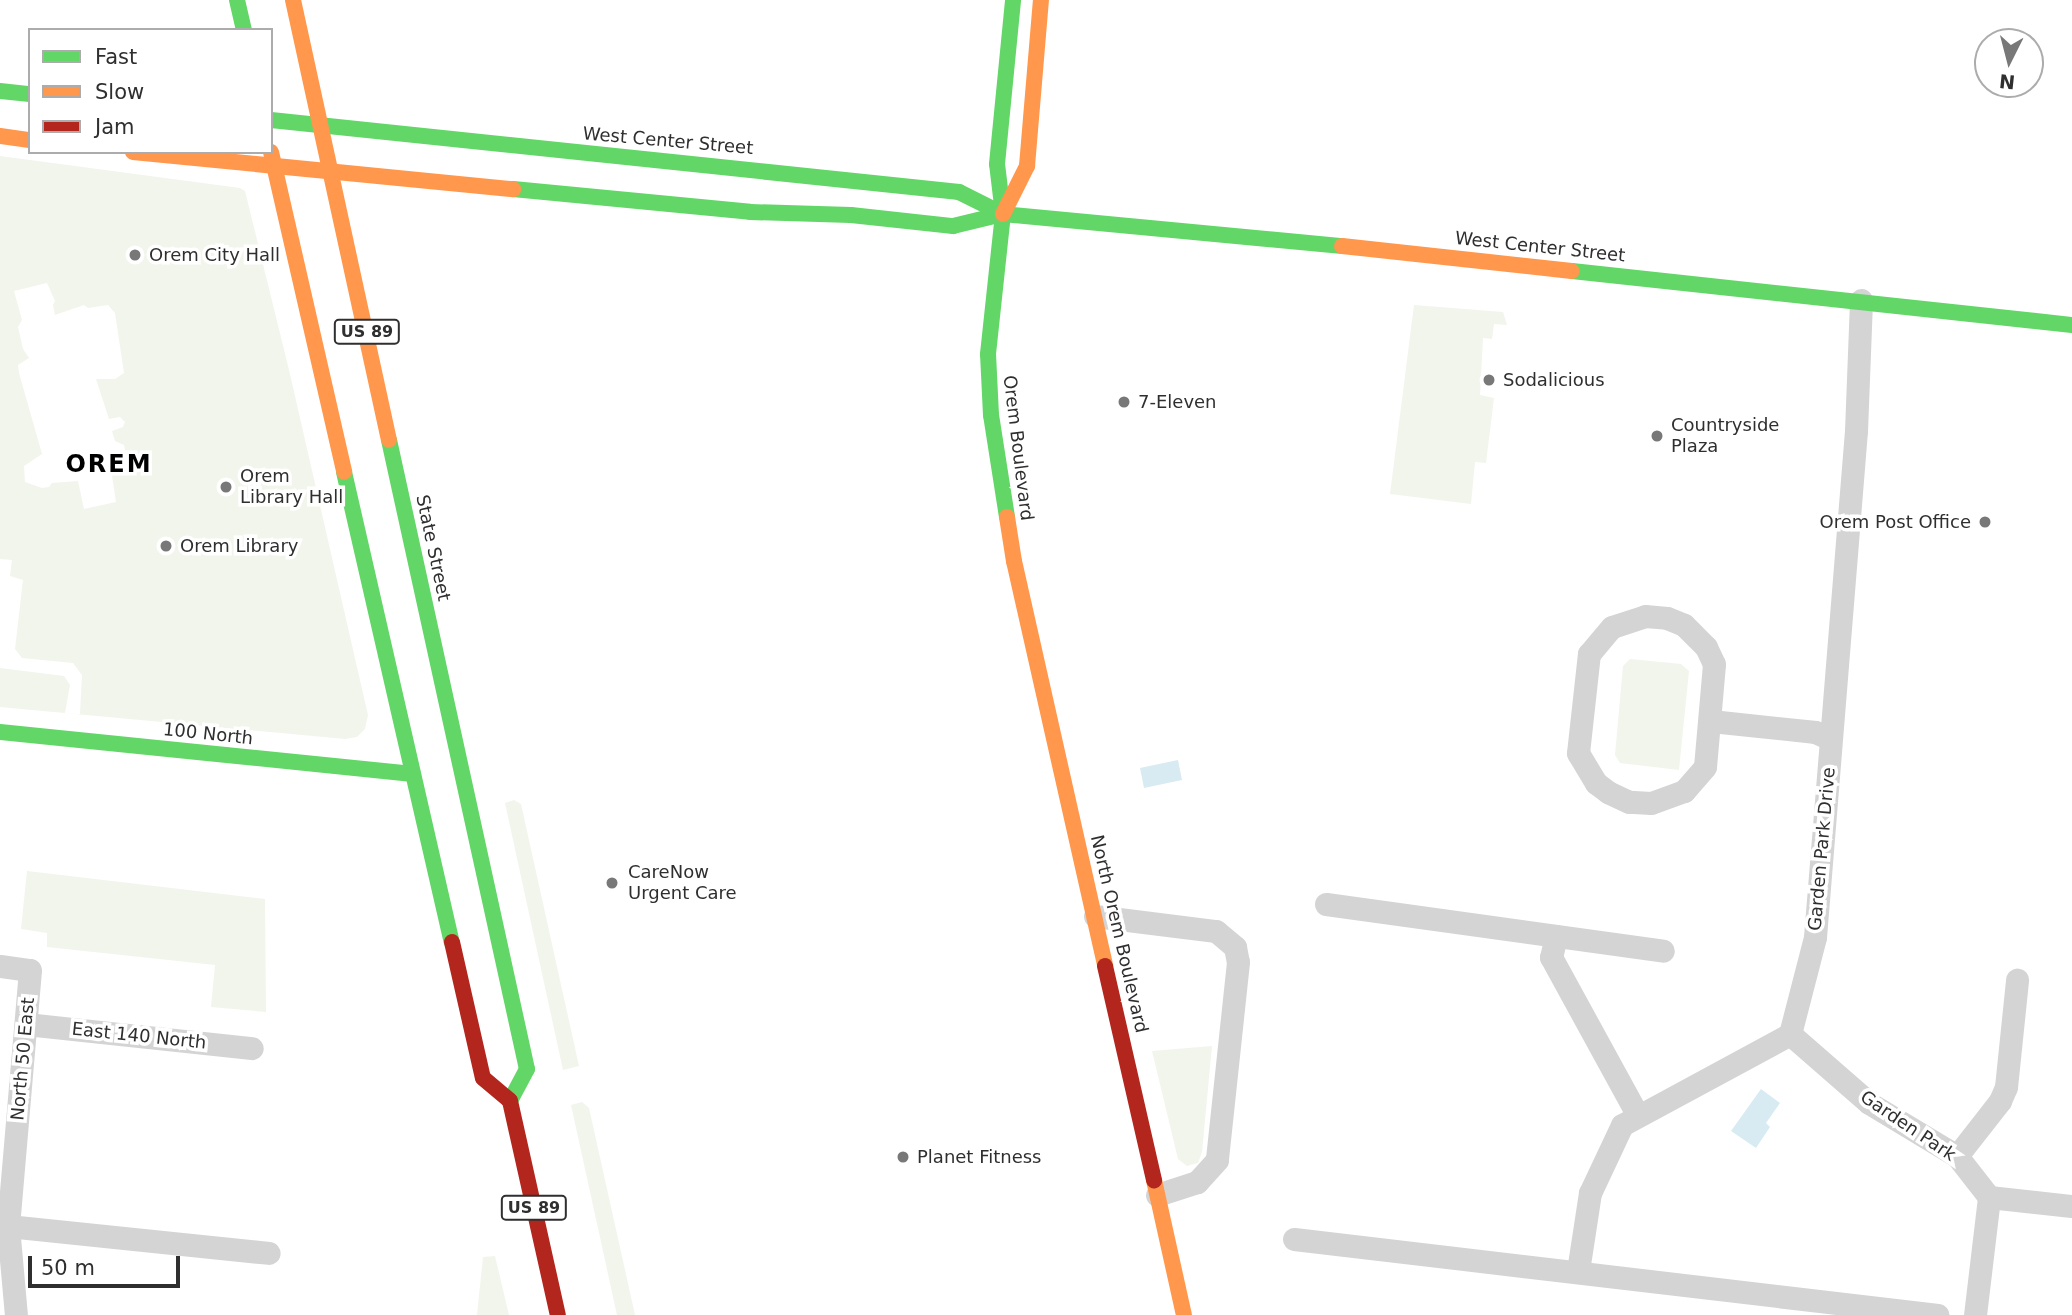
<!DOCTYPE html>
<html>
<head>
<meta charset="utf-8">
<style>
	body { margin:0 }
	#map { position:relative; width:2072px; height:1315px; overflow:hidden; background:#fff; font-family:"DejaVu Sans",sans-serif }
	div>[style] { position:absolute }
	.green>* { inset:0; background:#f2f5ec }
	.water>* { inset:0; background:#d8ebf2 }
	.street>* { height:23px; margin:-11.5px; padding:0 11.5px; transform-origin:11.5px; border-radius:11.5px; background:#d4d4d4 }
	.fast>* { height:16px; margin:-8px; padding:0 8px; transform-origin:8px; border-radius:8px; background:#63d668 }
	.slow>* { height:16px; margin:-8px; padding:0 8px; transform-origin:8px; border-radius:8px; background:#ff974d }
	.jam>* { height:16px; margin:-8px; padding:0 8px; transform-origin:8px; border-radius:8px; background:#b3261e }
	.dots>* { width:19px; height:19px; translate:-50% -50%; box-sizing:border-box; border:4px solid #fff; border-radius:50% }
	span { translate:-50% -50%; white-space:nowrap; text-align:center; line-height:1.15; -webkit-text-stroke:7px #fff; paint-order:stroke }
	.shield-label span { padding:2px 5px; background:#fff; border:2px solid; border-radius:5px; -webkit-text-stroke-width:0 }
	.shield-label { font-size:16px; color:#2f2f2f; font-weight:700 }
	.street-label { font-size:18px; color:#2f2f2f }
	.poi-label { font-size:18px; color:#2f2f2f }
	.left { translate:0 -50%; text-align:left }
	.right { translate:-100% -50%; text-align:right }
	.district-label { font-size:24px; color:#000; font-weight:700; letter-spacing:2px }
	.legend { position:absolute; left:28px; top:28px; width:245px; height:126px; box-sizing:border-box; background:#fff; border:2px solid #acacac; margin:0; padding:9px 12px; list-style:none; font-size:21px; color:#2f2f2f }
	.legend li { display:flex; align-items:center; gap:14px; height:35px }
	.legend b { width:35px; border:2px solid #acacac }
	.north { position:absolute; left:1974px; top:28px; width:70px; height:70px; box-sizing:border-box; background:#fff; border:2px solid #acacac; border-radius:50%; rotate:186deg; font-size:19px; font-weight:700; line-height:28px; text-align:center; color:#2f2f2f }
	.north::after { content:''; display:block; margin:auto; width:24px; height:32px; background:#787878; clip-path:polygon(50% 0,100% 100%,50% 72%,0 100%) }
	.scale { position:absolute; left:28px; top:1256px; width:152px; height:32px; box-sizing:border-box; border:4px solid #2f2f2f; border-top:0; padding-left:9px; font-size:21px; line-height:24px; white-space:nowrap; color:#2f2f2f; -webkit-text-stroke:5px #fff; paint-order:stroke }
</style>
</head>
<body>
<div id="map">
	<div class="green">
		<i style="clip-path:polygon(evenodd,0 156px,240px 188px,245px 191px,289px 370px,368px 715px,365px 729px,357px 737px,345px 739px,0 707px,0 668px,64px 676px,70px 685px,65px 713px,73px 714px,80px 714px,82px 675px,73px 663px,22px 658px,15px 649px,23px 580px,10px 576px,12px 560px,0 559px,0 156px,47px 283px,55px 301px,53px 305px,55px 315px,84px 305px,88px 308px,108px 305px,115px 313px,124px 373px,115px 379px,96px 379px,109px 419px,120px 417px,125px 422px,123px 427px,112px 431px,115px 441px,124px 445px,127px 459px,121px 472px,112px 476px,116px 502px,84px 509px,78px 481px,52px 483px,49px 487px,42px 488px,25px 482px,24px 466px,42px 454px,19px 373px,18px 365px,29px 358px,23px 349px,18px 327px,22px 320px,14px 291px,47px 283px)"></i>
		<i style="clip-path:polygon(1414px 305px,1503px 312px,1507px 325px,1494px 324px,1492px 339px,1483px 338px,1480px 395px,1494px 398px,1486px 463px,1475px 462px,1471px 504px,1390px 494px)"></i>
		<i style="clip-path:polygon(1630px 659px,1681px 664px,1689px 671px,1679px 770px,1620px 763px,1615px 755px,1623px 666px)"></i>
		<i style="clip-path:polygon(514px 800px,521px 804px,579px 1066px,563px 1070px,505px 803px)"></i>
		<i style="clip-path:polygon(27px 871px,265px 899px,266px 1012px,211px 1007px,215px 965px,47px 947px,47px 933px,21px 929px)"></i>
		<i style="clip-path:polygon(1212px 1046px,1202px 1152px,1198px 1163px,1187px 1166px,1178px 1159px,1152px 1051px)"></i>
		<i style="clip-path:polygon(582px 1102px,589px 1108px,635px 1315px,617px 1315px,571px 1105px)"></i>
		<i style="clip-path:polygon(495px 1256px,509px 1315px,477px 1315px,483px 1257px)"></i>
	</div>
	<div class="water">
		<i style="clip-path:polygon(1178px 760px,1182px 780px,1144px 788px,1140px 768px)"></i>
		<i style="clip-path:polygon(1761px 1089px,1780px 1103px,1766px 1123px,1770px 1127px,1756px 1148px,1731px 1131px)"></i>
	</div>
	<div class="street">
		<i style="left:1645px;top:616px;width:22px;rotate:5deg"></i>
		<i style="left:1667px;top:618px;width:18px;rotate:22deg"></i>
		<i style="left:1684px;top:625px;width:31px;rotate:45deg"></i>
		<i style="left:1706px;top:647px;width:19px;rotate:65deg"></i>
		<i style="left:1714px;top:664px;width:103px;rotate:95deg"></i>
		<i style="left:1705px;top:767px;width:32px;rotate:131deg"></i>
		<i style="left:1684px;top:791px;width:35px;rotate:160deg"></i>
		<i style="left:1651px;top:803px;width:22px;rotate:-177deg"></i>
		<i style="left:1629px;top:802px;width:23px;rotate:-155deg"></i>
		<i style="left:1608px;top:792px;width:15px;rotate:-143deg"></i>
		<i style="left:1596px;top:783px;width:35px;rotate:-121deg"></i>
		<i style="left:1578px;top:753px;width:100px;rotate:-83.7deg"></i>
		<i style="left:1589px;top:654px;width:35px;rotate:-50deg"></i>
		<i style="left:1612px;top:627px;width:35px;rotate:-18deg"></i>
		<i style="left:1711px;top:721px;width:105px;rotate:6deg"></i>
		<i style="left:1815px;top:732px;width:17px;rotate:24deg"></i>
		<i style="left:1326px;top:904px;width:340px;rotate:7.9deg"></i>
		<i style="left:1095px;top:916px;width:122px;rotate:7.1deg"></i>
		<i style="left:1216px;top:931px;width:25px;rotate:40deg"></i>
		<i style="left:1235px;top:947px;width:15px;rotate:79deg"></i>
		<i style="left:1238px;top:962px;width:199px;rotate:96.1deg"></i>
		<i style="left:1217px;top:1160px;width:30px;rotate:132deg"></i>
		<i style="left:1197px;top:1182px;width:42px;rotate:162deg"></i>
		<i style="left:1556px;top:936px;width:22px;rotate:103deg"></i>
		<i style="left:1551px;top:957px;width:179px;rotate:61.3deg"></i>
		<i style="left:0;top:966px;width:30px;rotate:8deg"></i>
		<i style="left:30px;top:970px;width:257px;rotate:94.9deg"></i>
		<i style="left:8px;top:1226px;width:89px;rotate:84.9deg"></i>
		<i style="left:26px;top:1024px;width:227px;rotate:6.1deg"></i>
		<i style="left:1790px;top:1034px;width:105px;rotate:41.1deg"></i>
		<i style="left:1869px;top:1103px;width:103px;rotate:31.1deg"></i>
		<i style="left:1957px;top:1156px;width:52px;rotate:52deg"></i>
		<i style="left:1989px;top:1197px;width:83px;rotate:6.2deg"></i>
		<i style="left:1957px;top:1156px;width:70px;rotate:-52deg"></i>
		<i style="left:2000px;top:1101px;width:15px;rotate:-67deg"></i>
		<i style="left:2006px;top:1087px;width:108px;rotate:-84.1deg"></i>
		<i style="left:8px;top:1226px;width:262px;rotate:5.9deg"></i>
		<i style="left:1294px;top:1239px;width:648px;rotate:6.73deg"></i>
		<i style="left:1578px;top:1271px;width:79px;rotate:-81.3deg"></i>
		<i style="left:1590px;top:1193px;width:75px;rotate:-64.8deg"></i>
		<i style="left:1622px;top:1125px;width:191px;rotate:-28.4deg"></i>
		<i style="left:1790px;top:1034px;width:100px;rotate:-75.5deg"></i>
		<i style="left:1815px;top:937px;width:508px;rotate:-85.37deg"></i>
		<i style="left:1856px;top:431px;width:131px;rotate:-87.8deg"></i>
		<i style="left:1975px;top:1315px;width:119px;rotate:-83.2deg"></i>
	</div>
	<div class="fast">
		<i style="left:237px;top:0;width:31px;rotate:77deg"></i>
		<i style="left:0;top:91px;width:30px;rotate:6deg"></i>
		<i style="left:271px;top:120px;width:692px;rotate:5.97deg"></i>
		<i style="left:959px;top:192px;width:49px;rotate:26.6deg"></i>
		<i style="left:513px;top:189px;width:238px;rotate:5.5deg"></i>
		<i style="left:750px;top:212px;width:101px;rotate:1.7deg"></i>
		<i style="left:851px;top:215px;width:103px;rotate:6.2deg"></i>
		<i style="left:953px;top:226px;width:51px;rotate:-13.5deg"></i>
		<i style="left:1003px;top:214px;width:341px;rotate:5.4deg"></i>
		<i style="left:1572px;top:271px;width:503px;rotate:6.16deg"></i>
		<i style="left:389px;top:440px;width:644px;rotate:77.63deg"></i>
		<i style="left:527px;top:1069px;width:36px;rotate:118deg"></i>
		<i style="left:344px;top:472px;width:482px;rotate:77.1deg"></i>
		<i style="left:1007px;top:517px;width:103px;rotate:-98.9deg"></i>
		<i style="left:991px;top:415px;width:61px;rotate:-92.8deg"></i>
		<i style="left:988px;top:354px;width:141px;rotate:-83.9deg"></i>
		<i style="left:1003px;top:214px;width:50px;rotate:-96.8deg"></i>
		<i style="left:997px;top:164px;width:165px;rotate:-84.4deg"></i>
		<i style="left:0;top:732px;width:415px;rotate:5.8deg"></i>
	</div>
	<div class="slow">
		<i style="left:293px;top:0;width:450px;rotate:77.7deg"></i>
		<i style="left:0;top:136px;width:30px;rotate:8deg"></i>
		<i style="left:133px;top:152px;width:382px;rotate:5.6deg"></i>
		<i style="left:271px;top:152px;width:328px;rotate:77.1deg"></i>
		<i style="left:1003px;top:214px;width:54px;rotate:-63.4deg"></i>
		<i style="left:1027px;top:166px;width:167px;rotate:-85.2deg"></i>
		<i style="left:1342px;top:246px;width:231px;rotate:6.2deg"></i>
		<i style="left:1007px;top:517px;width:45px;rotate:81deg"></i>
		<i style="left:1014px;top:561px;width:415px;rotate:77.3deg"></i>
		<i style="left:1154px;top:1180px;width:138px;rotate:77.5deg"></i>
	</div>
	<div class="jam">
		<i style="left:452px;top:942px;width:139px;rotate:77.2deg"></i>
		<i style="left:483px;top:1078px;width:35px;rotate:40deg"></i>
		<i style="left:510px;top:1101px;width:219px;rotate:77.4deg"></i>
		<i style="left:1105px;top:966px;width:220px;rotate:77.1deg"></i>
	</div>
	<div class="dots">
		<i style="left:135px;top:255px;background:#787878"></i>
		<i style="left:1489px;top:380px;background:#787878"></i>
		<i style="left:1124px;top:402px;background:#787878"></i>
		<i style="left:1657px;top:436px;background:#787878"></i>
		<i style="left:226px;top:487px;background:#787878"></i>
		<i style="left:1985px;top:522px;background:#787878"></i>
		<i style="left:166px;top:546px;background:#787878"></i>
		<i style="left:612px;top:883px;background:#787878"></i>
		<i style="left:903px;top:1157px;background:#787878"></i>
	</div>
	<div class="shield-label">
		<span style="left:367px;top:332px">US 89</span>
		<span style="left:534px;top:1208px">US 89</span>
	</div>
	<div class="street-label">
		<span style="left:668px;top:141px;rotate:5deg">West Center Street</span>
		<span style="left:1540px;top:247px;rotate:6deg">West Center Street</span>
		<span style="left:1018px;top:448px;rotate:83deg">Orem Boulevard</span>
		<span style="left:433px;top:548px;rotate:78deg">State Street</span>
		<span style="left:208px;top:734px;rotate:6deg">100 North</span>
		<span style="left:1822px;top:849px;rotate:-85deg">Garden Park Drive</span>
		<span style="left:1119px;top:934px;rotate:77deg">North Orem Boulevard</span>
		<span style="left:139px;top:1036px;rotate:6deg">East 140 North</span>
		<span style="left:23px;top:1059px;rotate:-85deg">North 50 East</span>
		<span style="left:1908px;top:1126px;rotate:34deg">Garden Park</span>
	</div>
	<div class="poi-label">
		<span class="left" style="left:149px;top:255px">Orem City Hall</span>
		<span class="left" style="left:1503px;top:380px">Sodalicious</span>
		<span class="left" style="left:1138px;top:402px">7-Eleven</span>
		<span class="left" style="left:1671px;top:436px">Countryside<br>Plaza</span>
		<span class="left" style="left:240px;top:487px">Orem<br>Library Hall</span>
		<span class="right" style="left:1971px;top:522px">Orem Post Office</span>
		<span class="left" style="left:180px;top:546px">Orem Library</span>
		<span class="left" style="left:628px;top:883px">CareNow<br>Urgent Care</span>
		<span class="left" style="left:917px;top:1157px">Planet Fitness</span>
	</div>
	<div class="district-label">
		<span style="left:109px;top:465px">OREM</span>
	</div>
	<ul class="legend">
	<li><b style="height:9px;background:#63d668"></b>Fast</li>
	<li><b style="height:9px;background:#ff974d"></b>Slow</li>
	<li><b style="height:9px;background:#b3261e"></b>Jam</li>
	</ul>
	<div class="north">N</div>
	<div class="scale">50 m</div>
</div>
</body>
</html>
